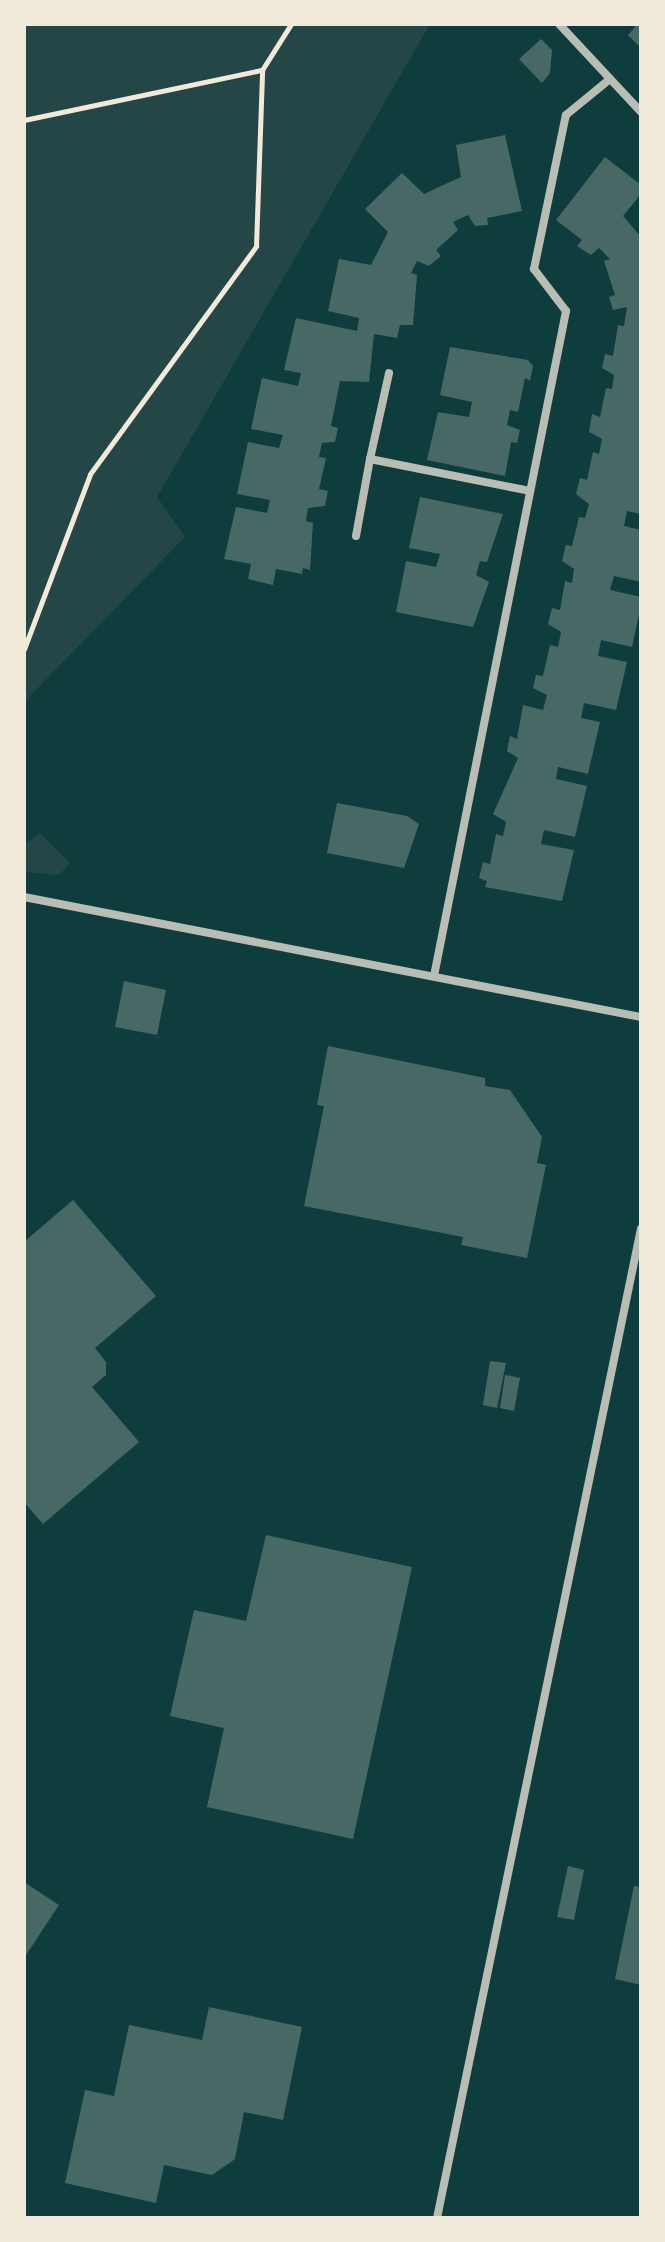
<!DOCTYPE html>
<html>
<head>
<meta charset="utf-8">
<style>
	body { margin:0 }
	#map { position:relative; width:665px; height:2242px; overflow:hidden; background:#0f3d3e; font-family:"Source Serif 4",serif }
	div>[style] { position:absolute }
	.green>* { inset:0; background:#244646 }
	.building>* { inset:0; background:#486865 }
	.path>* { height:5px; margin:-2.5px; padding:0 2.5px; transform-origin:2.5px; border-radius:2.5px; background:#f1e9da }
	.minor>* { height:8px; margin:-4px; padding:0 4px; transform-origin:4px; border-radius:4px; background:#b8beb3 }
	span { translate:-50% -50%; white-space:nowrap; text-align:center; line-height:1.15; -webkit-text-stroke:7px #f1e9da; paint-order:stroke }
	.frame { position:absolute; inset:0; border:26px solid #f1e9da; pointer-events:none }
</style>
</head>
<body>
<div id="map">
	<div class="green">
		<i style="clip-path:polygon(24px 24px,430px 24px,157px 497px,185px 537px,24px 702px)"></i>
		<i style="clip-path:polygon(40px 833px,70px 863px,59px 875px,24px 872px,24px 845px)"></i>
	</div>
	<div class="building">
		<i style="clip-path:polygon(632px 24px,641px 24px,641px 48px,628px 35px,635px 27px)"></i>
		<i style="clip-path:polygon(541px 39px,552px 50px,550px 73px,542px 83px,519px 59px)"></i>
		<i style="clip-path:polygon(505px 135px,522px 211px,487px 218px,488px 225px,475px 226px,468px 215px,453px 222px,458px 230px,436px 250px,441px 256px,429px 266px,417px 261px,411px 273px,417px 275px,413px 325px,400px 325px,397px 338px,374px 334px,369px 382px,340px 381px,331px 426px,338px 428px,335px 442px,322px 443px,319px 457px,326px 458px,319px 489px,328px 491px,325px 506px,308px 508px,306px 521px,313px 523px,310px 570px,303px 568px,302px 574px,276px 569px,273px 585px,248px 579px,251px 564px,224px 559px,236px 507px,267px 513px,270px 500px,237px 494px,248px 442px,279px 448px,283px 435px,251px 429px,262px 378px,298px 386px,301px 373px,284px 370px,296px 318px,357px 331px,359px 318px,328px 311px,339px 259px,371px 265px,388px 232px,365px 209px,402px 173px,424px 194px,461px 177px,456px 145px)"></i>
		<i style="clip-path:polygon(605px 157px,641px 185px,641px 194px,623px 216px,641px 237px,641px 514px,627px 511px,624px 526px,641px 530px,641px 582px,614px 576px,610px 590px,641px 597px,641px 605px,632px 647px,601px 640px,598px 656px,627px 662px,616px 710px,584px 703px,581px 718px,600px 722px,588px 774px,558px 767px,556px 779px,587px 786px,575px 837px,544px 830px,541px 844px,574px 850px,562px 901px,485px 887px,487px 881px,479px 878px,483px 862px,490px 864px,496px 834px,503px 836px,506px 822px,493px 814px,518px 758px,507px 751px,510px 736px,517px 739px,523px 705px,543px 710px,547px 695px,533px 688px,536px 675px,543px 676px,550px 645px,558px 647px,561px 632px,548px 624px,552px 608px,560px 610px,565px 581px,572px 583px,574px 569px,562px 561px,566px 545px,572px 546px,579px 517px,585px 518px,589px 504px,576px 494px,580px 478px,587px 480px,593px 452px,599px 454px,602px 439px,589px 432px,592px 414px,600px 417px,606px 388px,612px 389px,614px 375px,602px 368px,605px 354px,613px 356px,618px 325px,624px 326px,627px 307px,613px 310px,609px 297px,615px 295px,604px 261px,610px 259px,599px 248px,591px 255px,577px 246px,582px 240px,556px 220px)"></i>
		<i style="clip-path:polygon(450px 347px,528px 360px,533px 366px,530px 381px,525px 378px,518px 412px,510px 410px,507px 425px,520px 430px,517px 443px,511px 442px,505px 476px,427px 460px,438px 412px,469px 417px,472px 402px,440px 395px)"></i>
		<i style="clip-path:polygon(420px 497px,503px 514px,487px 562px,480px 561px,476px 575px,489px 582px,473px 627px,396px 612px,406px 561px,436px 567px,440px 554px,409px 548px)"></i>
		<i style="clip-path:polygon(337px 803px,407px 816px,419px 824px,404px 868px,327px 853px)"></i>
		<i style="clip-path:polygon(124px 981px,166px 990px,157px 1035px,115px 1027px)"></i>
		<i style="clip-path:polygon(328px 1046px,485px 1078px,485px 1086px,510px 1090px,542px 1137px,537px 1163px,546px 1165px,527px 1258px,461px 1245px,463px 1237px,304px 1206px,324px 1106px,317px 1105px)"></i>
		<i style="clip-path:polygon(73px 1200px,156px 1296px,95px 1348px,106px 1362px,106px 1375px,92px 1387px,139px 1442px,43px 1524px,24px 1502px,24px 1242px)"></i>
		<i style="clip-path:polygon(490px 1361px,506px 1363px,497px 1408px,483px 1405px)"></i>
		<i style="clip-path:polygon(505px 1375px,520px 1378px,514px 1411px,500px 1408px)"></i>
		<i style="clip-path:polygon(266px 1535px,412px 1567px,353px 1839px,207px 1807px,224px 1728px,170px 1716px,194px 1610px,246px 1621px)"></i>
		<i style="clip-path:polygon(568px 1866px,584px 1870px,574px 1920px,557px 1917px)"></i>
		<i style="clip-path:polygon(24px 1882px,59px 1905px,24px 1958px)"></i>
		<i style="clip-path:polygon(634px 1886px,641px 1887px,641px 1985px,615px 1979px)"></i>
		<i style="clip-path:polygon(209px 2007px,302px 2027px,283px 2120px,244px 2112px,235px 2159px,212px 2175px,164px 2165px,156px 2203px,65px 2183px,85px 2090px,114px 2096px,129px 2025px,202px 2040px)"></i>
	</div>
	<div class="path">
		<i style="left:24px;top:120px;width:243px;rotate:-11.9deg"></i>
		<i style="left:24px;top:649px;width:187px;rotate:-69.3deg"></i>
		<i style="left:90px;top:474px;width:282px;rotate:-53.9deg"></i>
		<i style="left:256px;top:246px;width:176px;rotate:-88deg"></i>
		<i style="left:262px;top:70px;width:54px;rotate:-57.8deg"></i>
	</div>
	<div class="minor">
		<i style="left:559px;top:24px;width:120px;rotate:47deg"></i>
		<i style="left:370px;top:459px;width:88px;rotate:-77.5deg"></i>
		<i style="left:356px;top:536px;width:78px;rotate:-79.7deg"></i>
		<i style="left:370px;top:459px;width:163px;rotate:11.3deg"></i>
		<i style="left:24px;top:897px;width:629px;rotate:11.01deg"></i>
		<i style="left:434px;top:976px;width:678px;rotate:-78.77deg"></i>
		<i style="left:566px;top:311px;width:53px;rotate:-127.3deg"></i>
		<i style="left:534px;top:269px;width:157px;rotate:-78.3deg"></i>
		<i style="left:566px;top:115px;width:57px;rotate:-39.3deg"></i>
		<i style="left:437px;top:2218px;width:1010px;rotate:-78.35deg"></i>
	</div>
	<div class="frame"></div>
</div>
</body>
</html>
